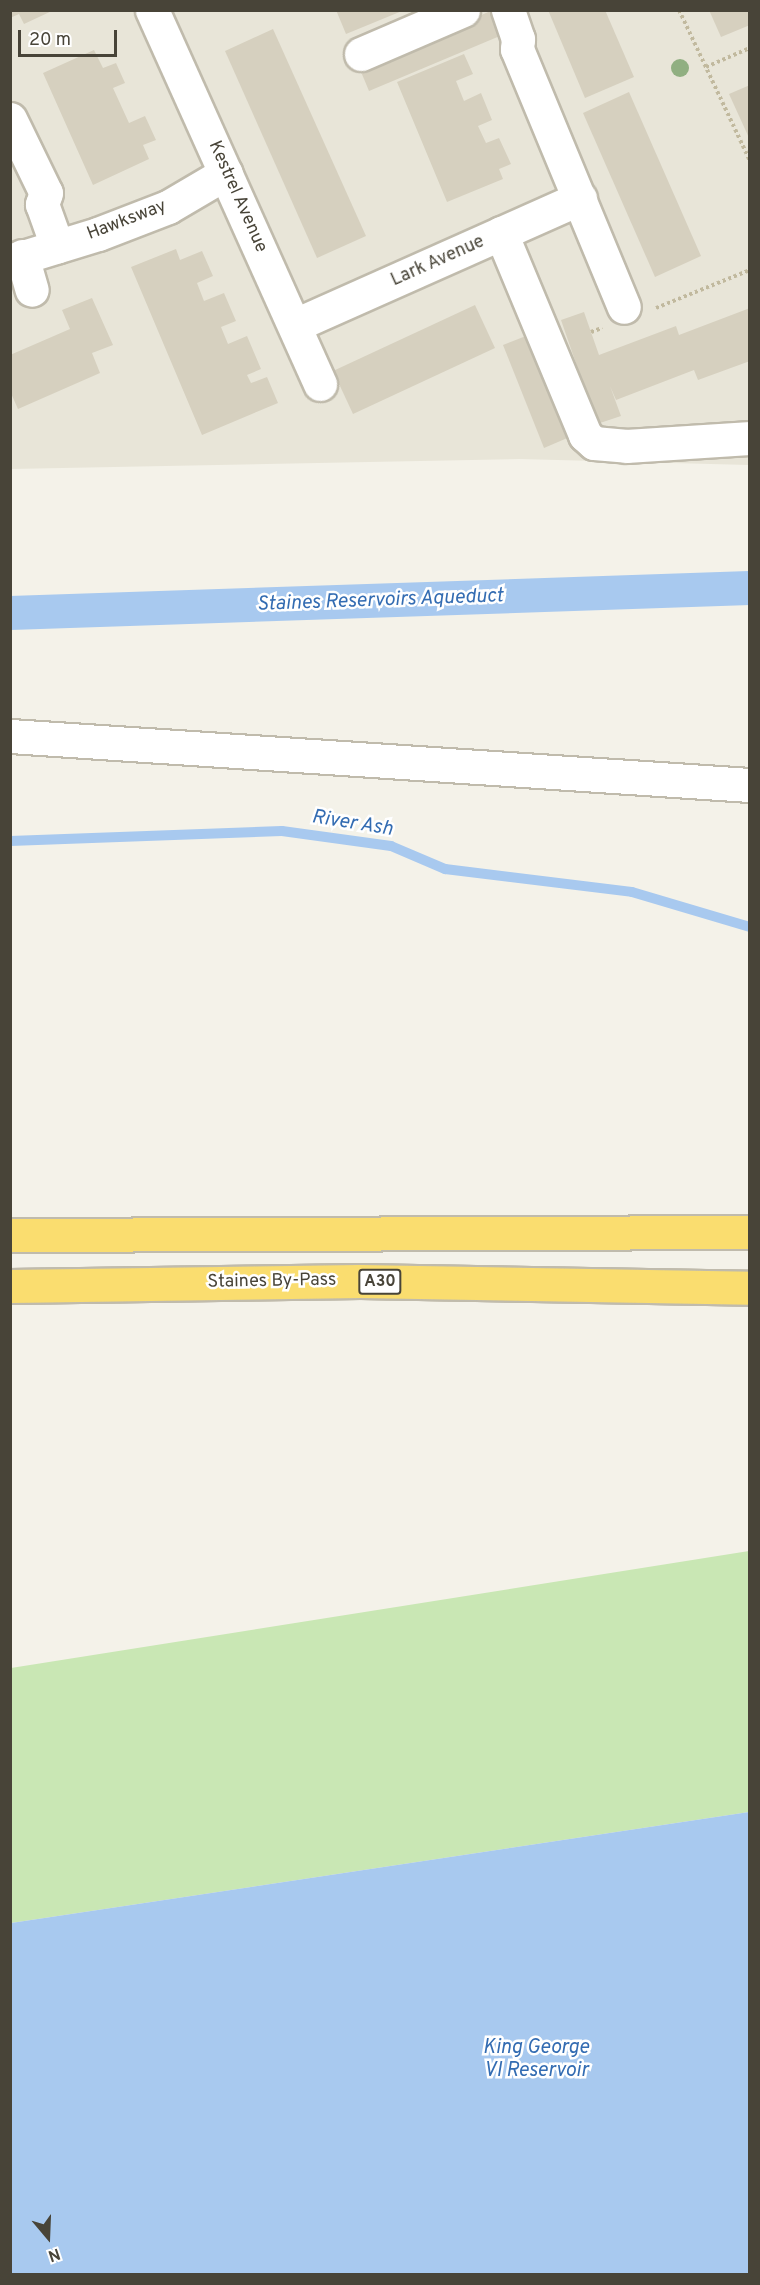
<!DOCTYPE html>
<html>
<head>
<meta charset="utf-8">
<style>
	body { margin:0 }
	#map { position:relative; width:760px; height:2285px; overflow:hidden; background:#f4f2e9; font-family:Overpass,sans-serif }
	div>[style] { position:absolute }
	.residential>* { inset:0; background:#e8e5d8 }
	.green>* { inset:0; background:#c9e7b4 }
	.water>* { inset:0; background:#a8c9ef }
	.stream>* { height:10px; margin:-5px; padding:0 5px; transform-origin:5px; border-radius:5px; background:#a8c9ef }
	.canal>* { height:34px; margin:-17px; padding:0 17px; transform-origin:17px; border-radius:17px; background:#a8c9ef }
	.building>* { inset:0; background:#d6d0bf }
	.path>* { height:4px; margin-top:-2px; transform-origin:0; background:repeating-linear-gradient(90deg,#c1b99e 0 3px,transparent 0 6px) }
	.roads { filter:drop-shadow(2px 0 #c0bbac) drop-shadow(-2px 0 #c0bbac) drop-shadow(0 2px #c0bbac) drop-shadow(0 -2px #c0bbac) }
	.minor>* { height:33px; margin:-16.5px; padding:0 16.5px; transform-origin:16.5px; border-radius:16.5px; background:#fff }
	.highway>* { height:33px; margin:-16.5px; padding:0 16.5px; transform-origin:16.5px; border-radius:16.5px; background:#fadd6f }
	.trees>* { width:18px; height:18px; margin:-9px; border-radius:50%; background:#90af81 }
	span { translate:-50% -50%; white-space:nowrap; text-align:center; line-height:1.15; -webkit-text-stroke:5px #fff; paint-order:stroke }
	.shield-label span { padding:2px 4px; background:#fff; border:2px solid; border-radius:4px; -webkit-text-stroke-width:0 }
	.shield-label { font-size:16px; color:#484438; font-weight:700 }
	.street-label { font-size:18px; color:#484438 }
	.water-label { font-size:20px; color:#336cb2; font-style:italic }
	.frame { position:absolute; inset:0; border:12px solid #484438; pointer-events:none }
	.north { position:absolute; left:18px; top:2207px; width:60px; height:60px; -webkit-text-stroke:4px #fff; paint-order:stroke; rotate:161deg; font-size:16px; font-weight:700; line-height:24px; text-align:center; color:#484438 }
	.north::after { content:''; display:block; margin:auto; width:21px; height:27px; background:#484438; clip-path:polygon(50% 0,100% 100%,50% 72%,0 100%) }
	.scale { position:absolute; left:18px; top:30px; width:99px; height:27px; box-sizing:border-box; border:3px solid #484438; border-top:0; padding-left:8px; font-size:18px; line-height:21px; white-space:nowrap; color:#484438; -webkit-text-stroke:4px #fff; paint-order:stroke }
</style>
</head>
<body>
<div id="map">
	<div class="residential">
		<i style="clip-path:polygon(10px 11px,749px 11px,749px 465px,519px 459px,11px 469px)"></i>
	</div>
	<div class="green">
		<i style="clip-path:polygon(749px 1551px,749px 1812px,11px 1923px,11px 1668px)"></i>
	</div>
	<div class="water">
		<i style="clip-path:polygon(749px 1812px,749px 2274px,11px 2274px,11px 1923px)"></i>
	</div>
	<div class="stream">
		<i style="left:10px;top:841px;width:272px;rotate:-2.1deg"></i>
		<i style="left:282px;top:831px;width:110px;rotate:7.8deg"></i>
		<i style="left:391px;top:846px;width:59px;rotate:23.1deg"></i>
		<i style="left:445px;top:869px;width:188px;rotate:7deg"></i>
		<i style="left:632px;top:892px;width:123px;rotate:16.5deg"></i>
	</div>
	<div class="canal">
		<i style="left:10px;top:613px;width:740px;rotate:-1.93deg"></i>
	</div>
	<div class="building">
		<i style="clip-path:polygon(10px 10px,54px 10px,24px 24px,19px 14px,10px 18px)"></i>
		<i style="clip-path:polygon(336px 10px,402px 10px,402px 11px,346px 34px)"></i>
		<i style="clip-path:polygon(493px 10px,507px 33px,369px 91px,359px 67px)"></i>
		<i style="clip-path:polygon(548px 10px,605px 10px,634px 77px,585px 98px)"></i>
		<i style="clip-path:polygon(709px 10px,750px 10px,750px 25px,721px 37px)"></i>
		<i style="clip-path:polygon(273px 29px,366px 236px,317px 258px,225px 51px)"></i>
		<i style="clip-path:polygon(94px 50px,103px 68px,116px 63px,125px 83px,113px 88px,129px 123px,145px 116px,156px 140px,143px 145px,149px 159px,93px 185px,43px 73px)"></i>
		<i style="clip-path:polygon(464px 54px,473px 74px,456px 81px,464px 101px,481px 93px,492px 120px,478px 126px,486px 143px,499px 138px,511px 164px,499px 169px,503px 179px,447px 202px,397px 82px)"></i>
		<i style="clip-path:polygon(750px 85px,750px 140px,729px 94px)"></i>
		<i style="clip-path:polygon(629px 92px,701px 256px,655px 277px,583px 113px)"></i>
		<i style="clip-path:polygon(176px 249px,180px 260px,202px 251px,213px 276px,197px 283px,204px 301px,224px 293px,236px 321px,221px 327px,228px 344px,247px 336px,261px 369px,247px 375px,251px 383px,267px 377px,278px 403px,202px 435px,131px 267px)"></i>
		<i style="clip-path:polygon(92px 298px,113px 345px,92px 353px,100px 373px,18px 409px,10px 391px,10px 355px,70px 329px,62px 310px)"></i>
		<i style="clip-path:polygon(475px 305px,495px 348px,353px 414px,333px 371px)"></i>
		<i style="clip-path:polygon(750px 308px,750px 361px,698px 380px,694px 370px,616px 400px,610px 386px,621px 416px,597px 424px,561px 320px,584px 312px,599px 355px,676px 326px,679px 335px)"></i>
		<i style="clip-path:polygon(531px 334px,572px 436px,544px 448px,503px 345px)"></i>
	</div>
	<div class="path">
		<i style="left:679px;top:10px;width:167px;rotate:64.8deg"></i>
		<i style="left:706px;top:67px;width:48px;rotate:-23.4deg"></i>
		<i style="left:656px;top:308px;width:101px;rotate:-22deg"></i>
		<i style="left:591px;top:332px;width:12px;rotate:-20deg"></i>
	</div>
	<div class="roads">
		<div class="minor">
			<i style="left:152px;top:10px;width:410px;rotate:65.8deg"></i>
			<i style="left:508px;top:10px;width:31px;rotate:71deg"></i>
			<i style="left:518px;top:39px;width:10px;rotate:96deg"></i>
			<i style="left:517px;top:49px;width:279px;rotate:67.5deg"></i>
			<i style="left:361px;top:54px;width:111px;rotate:-23.3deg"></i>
			<i style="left:10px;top:119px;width:82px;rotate:64.1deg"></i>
			<i style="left:46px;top:193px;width:12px;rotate:110deg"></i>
			<i style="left:42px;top:204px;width:45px;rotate:70.3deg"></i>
			<i style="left:501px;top:233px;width:219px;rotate:67.4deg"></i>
			<i style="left:585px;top:435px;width:12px;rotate:42deg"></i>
			<i style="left:594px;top:443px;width:33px;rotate:5deg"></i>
			<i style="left:627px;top:446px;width:123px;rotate:-3.7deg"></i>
			<i style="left:22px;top:256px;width:35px;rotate:74deg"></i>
			<i style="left:10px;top:261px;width:92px;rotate:-17.1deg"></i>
			<i style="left:98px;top:234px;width:75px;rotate:-21.1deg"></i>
			<i style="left:168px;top:207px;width:67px;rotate:-30.4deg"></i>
			<i style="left:295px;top:325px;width:312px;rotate:-24deg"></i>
			<i style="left:10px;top:736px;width:742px;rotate:3.79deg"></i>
		</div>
		<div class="highway">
			<i style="left:10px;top:1235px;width:740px;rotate:-0.23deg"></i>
			<i style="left:10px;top:1286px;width:350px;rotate:-0.8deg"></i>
			<i style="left:360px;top:1281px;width:390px;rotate:1deg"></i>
		</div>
	</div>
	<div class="trees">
		<i style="left:680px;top:68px"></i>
	</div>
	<div class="shield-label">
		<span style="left:380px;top:1282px">A30</span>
	</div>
	<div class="street-label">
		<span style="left:237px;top:197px;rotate:66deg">Kestrel Avenue</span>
		<span style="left:127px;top:221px;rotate:-21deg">Hawksway</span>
		<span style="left:438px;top:262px;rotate:-24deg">Lark Avenue</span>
		<span style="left:272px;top:1282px;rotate:-1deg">Staines By-Pass</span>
	</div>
	<div class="water-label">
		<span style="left:380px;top:601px;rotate:-2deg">Staines Reservoirs Aqueduct</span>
		<span style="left:352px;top:824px;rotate:9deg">River Ash</span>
		<span style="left:536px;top:2060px">King George<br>VI Reservoir</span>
	</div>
	<div class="frame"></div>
	<div class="north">N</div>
	<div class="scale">20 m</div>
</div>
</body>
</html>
